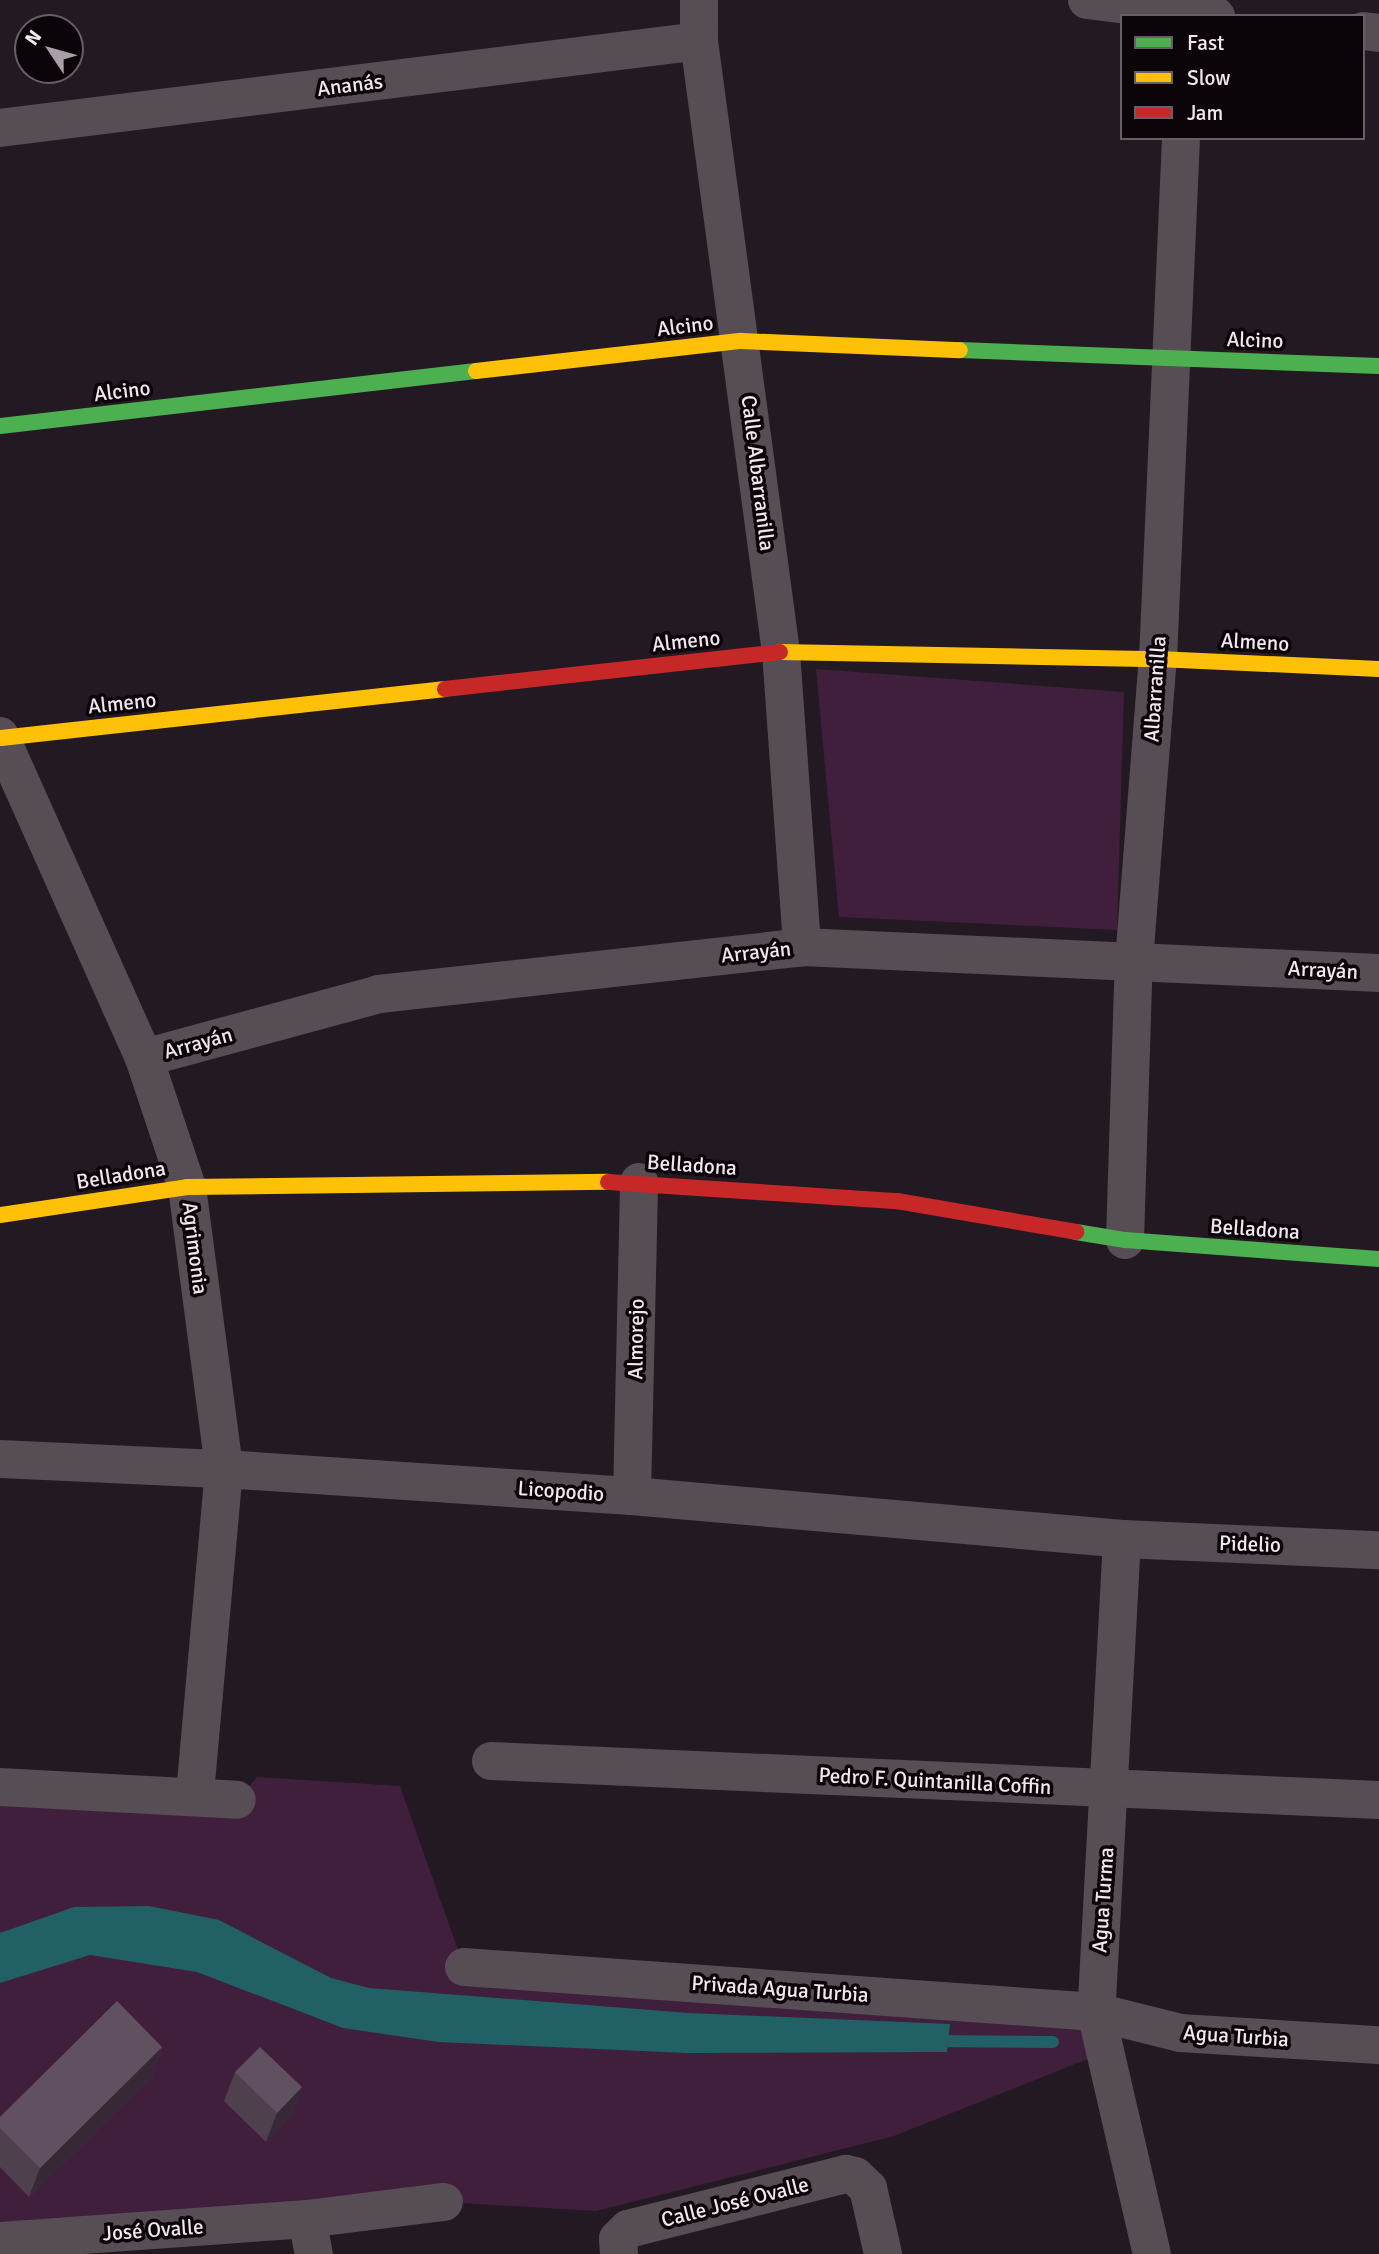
<!DOCTYPE html>
<html>
<head>
<meta charset="utf-8">
<style>
	body { margin:0 }
	#map { position:relative; width:1379px; height:2254px; overflow:hidden; background:#231922; font-family:Signika,sans-serif }
	div>[style] { position:absolute }
	.green>* { inset:0; background:#3f1f3b }
	.water>* { inset:0; background:#216065 }
	.stream>* { height:12px; margin:-6px; padding:0 6px; transform-origin:6px; border-radius:6px; background:#216065 }
	.street>* { height:38px; margin:-19px; padding:0 19px; transform-origin:19px; border-radius:19px; background:#564d55 }
	.fast>* { height:16px; margin:-8px; padding:0 8px; transform-origin:8px; border-radius:8px; background:#4caf50 }
	.slow>* { height:16px; margin:-8px; padding:0 8px; transform-origin:8px; border-radius:8px; background:#ffc107 }
	.jam>* { height:16px; margin:-8px; padding:0 8px; transform-origin:8px; border-radius:8px; background:#c62828 }
	.wall>* { inset:0; background:#4f404e }
	.shaded-wall>* { inset:0; background:#362935 }
	.building>* { inset:0; background:#615160 }
	span { translate:-50% -50%; white-space:nowrap; text-align:center; line-height:1.15; -webkit-text-stroke:7px #0b050a; paint-order:stroke }
	.street-label { font-size:21px; color:#f2e6f0 }
	.legend { position:absolute; left:1120px; top:14px; width:245px; height:126px; box-sizing:border-box; background:#0b050a; border:2px solid #675f66; margin:0; padding:9px 12px; list-style:none; font-size:21px; color:#f2e6f0 }
	.legend li { display:flex; align-items:center; gap:14px; height:35px }
	.legend b { width:35px; border:2px solid #675f66 }
	.north { position:absolute; left:14px; top:14px; width:70px; height:70px; box-sizing:border-box; background:#0b050a; border:2px solid #675f66; border-radius:50%; rotate:306deg; font-size:19px; font-weight:700; line-height:28px; text-align:center; color:#f2e6f0 }
	.north::after { content:''; display:block; margin:auto; width:24px; height:32px; background:#aa9ea8; clip-path:polygon(50% 0,100% 100%,50% 72%,0 100%) }
</style>
</head>
<body>
<div id="map">
	<div class="green">
		<i style="clip-path:polygon(816px 669px,1124px 692px,1117px 930px,839px 917px)"></i>
		<i style="clip-path:polygon(257px 1777px,400px 1786px,464px 1967px,1096px 2012px,1095px 2056px,894px 2136px,596px 2211px,444px 2202px,0 2241px,0 1788px,237px 1800px)"></i>
	</div>
	<div class="water">
		<i style="clip-path:polygon(149px 1906px,219px 1920px,331px 1978px,369px 1988px,689px 2013px,950px 2024px,947px 2052px,686px 2053px,438px 2042px,343px 2028px,197px 1972px,90px 1955px,0 1983px,0 1933px,74px 1907px)"></i>
	</div>
	<div class="stream">
		<i style="left:931px;top:2041px;width:122px;rotate:0.5deg"></i>
	</div>
	<div class="street">
		<i style="left:699px;top:0;width:41px;rotate:90deg"></i>
		<i style="left:699px;top:41px;width:616px;rotate:82.36deg"></i>
		<i style="left:781px;top:652px;width:296px;rotate:85.9deg"></i>
		<i style="left:1087px;top:0;width:130px;rotate:7.1deg"></i>
		<i style="left:1363px;top:31px;width:16px;rotate:7deg"></i>
		<i style="left:0;top:128px;width:704px;rotate:-7.09deg"></i>
		<i style="left:0;top:736px;width:353px;rotate:65.9deg"></i>
		<i style="left:144px;top:1058px;width:136px;rotate:71.6deg"></i>
		<i style="left:187px;top:1187px;width:284px;rotate:82.5deg"></i>
		<i style="left:224px;top:1469px;width:327px;rotate:95.1deg"></i>
		<i style="left:144px;top:1058px;width:244px;rotate:-15.2deg"></i>
		<i style="left:379px;top:994px;width:426px;rotate:-6.3deg"></i>
		<i style="left:802px;top:947px;width:578px;rotate:2.58deg"></i>
		<i style="left:1125px;top:1240px;width:279px;rotate:-88.2deg"></i>
		<i style="left:1134px;top:961px;width:303px;rotate:-85.5deg"></i>
		<i style="left:1158px;top:659px;width:522px;rotate:-87.47deg"></i>
		<i style="left:0;top:1459px;width:224px;rotate:2.6deg"></i>
		<i style="left:224px;top:1469px;width:409px;rotate:3.8deg"></i>
		<i style="left:632px;top:1496px;width:492px;rotate:5deg"></i>
		<i style="left:1122px;top:1539px;width:257px;rotate:2.5deg"></i>
		<i style="left:632px;top:1496px;width:314px;rotate:-88.7deg"></i>
		<i style="left:1122px;top:1539px;width:474px;rotate:93.1deg"></i>
		<i style="left:1096px;top:2012px;width:248px;rotate:77deg"></i>
		<i style="left:491px;top:1761px;width:889px;rotate:2.51deg"></i>
		<i style="left:0;top:1787px;width:237px;rotate:3.1deg"></i>
		<i style="left:464px;top:1967px;width:634px;rotate:4.07deg"></i>
		<i style="left:1096px;top:2012px;width:87px;rotate:14deg"></i>
		<i style="left:1180px;top:2033px;width:199px;rotate:3.5deg"></i>
		<i style="left:307px;top:2219px;width:36px;rotate:79deg"></i>
		<i style="left:0;top:2241px;width:308px;rotate:-4.1deg"></i>
		<i style="left:307px;top:2219px;width:138px;rotate:-7.1deg"></i>
		<i style="left:619px;top:2254px;width:15px;rotate:-94deg"></i>
		<i style="left:618px;top:2239px;width:14px;rotate:-45deg"></i>
		<i style="left:628px;top:2229px;width:225px;rotate:-14.2deg"></i>
		<i style="left:846px;top:2174px;width:9px;rotate:13deg"></i>
		<i style="left:855px;top:2176px;width:18px;rotate:43deg"></i>
		<i style="left:868px;top:2188px;width:68px;rotate:77.2deg"></i>
	</div>
	<div class="fast">
		<i style="left:960px;top:350px;width:419px;rotate:2.2deg"></i>
		<i style="left:0;top:426px;width:479px;rotate:-6.6deg"></i>
		<i style="left:1076px;top:1232px;width:50px;rotate:9.3deg"></i>
		<i style="left:1125px;top:1240px;width:255px;rotate:4.3deg"></i>
	</div>
	<div class="slow">
		<i style="left:476px;top:371px;width:267px;rotate:-6.5deg"></i>
		<i style="left:741px;top:341px;width:219px;rotate:2.4deg"></i>
		<i style="left:780px;top:652px;width:378px;rotate:1.1deg"></i>
		<i style="left:1158px;top:659px;width:221px;rotate:2.6deg"></i>
		<i style="left:1px;top:738px;width:447px;rotate:-6.3deg"></i>
		<i style="left:0;top:1215px;width:189px;rotate:-8.5deg"></i>
		<i style="left:187px;top:1187px;width:421px;rotate:-0.7deg"></i>
	</div>
	<div class="jam">
		<i style="left:445px;top:689px;width:337px;rotate:-6.3deg"></i>
		<i style="left:608px;top:1182px;width:290px;rotate:3.8deg"></i>
		<i style="left:897px;top:1201px;width:182px;rotate:9.8deg"></i>
	</div>
	<div class="wall">
		<i style="clip-path:polygon(162px 2047px,152px 2076px,29px 2197px,0 2167px,0 2117px)"></i>
		<i style="clip-path:polygon(235px 2072px,302px 2087px,291px 2116px,266px 2142px,224px 2101px)"></i>
	</div>
	<div class="shaded-wall">
		<i style="clip-path:polygon(162px 2047px,152px 2076px,29px 2197px,40px 2168px)"></i>
		<i style="clip-path:polygon(302px 2087px,291px 2116px,266px 2142px,277px 2113px)"></i>
	</div>
	<div class="building">
		<i style="clip-path:polygon(117px 2001px,162px 2047px,40px 2168px,0 2128px,0 2117px)"></i>
		<i style="clip-path:polygon(260px 2047px,302px 2087px,277px 2113px,235px 2072px)"></i>
	</div>
	<div class="street-label">
		<span style="left:350px;top:85px;rotate:-7deg">Ananás</span>
		<span style="left:685px;top:326px;rotate:-7deg">Alcino</span>
		<span style="left:1255px;top:340px;rotate:2deg">Alcino</span>
		<span style="left:122px;top:391px;rotate:-7deg">Alcino</span>
		<span style="left:758px;top:473px;rotate:83deg">Calle Albarranilla</span>
		<span style="left:686px;top:641px;rotate:-6deg">Almeno</span>
		<span style="left:1255px;top:642px;rotate:3deg">Almeno</span>
		<span style="left:1155px;top:689px;rotate:-86deg">Albarranilla</span>
		<span style="left:122px;top:703px;rotate:-6deg">Almeno</span>
		<span style="left:756px;top:952px;rotate:-6deg">Arrayán</span>
		<span style="left:1323px;top:970px;rotate:3deg">Arrayán</span>
		<span style="left:198px;top:1043px;rotate:-15deg">Arrayán</span>
		<span style="left:692px;top:1165px;rotate:4deg">Belladona</span>
		<span style="left:121px;top:1175px;rotate:-9deg">Belladona</span>
		<span style="left:1255px;top:1229px;rotate:4deg">Belladona</span>
		<span style="left:195px;top:1248px;rotate:83deg">Agrimonia</span>
		<span style="left:636px;top:1339px;rotate:-89deg">Almorejo</span>
		<span style="left:561px;top:1491px;rotate:4deg">Licopodio</span>
		<span style="left:1250px;top:1544px;rotate:2deg">Pidelio</span>
		<span style="left:935px;top:1781px;rotate:3deg">Pedro F. Quintanilla Coffin</span>
		<span style="left:1103px;top:1900px;rotate:-86deg">Agua Turma</span>
		<span style="left:780px;top:1989px;rotate:4deg">Privada Agua Turbia</span>
		<span style="left:1236px;top:2036px;rotate:4deg">Agua Turbia</span>
		<span style="left:735px;top:2202px;rotate:-14deg">Calle José Ovalle</span>
		<span style="left:153px;top:2230px;rotate:-4deg">José Ovalle</span>
	</div>
	<ul class="legend">
	<li><b style="height:9px;background:#4caf50"></b>Fast</li>
	<li><b style="height:9px;background:#ffc107"></b>Slow</li>
	<li><b style="height:9px;background:#c62828"></b>Jam</li>
	</ul>
	<div class="north">N</div>
</div>
</body>
</html>
